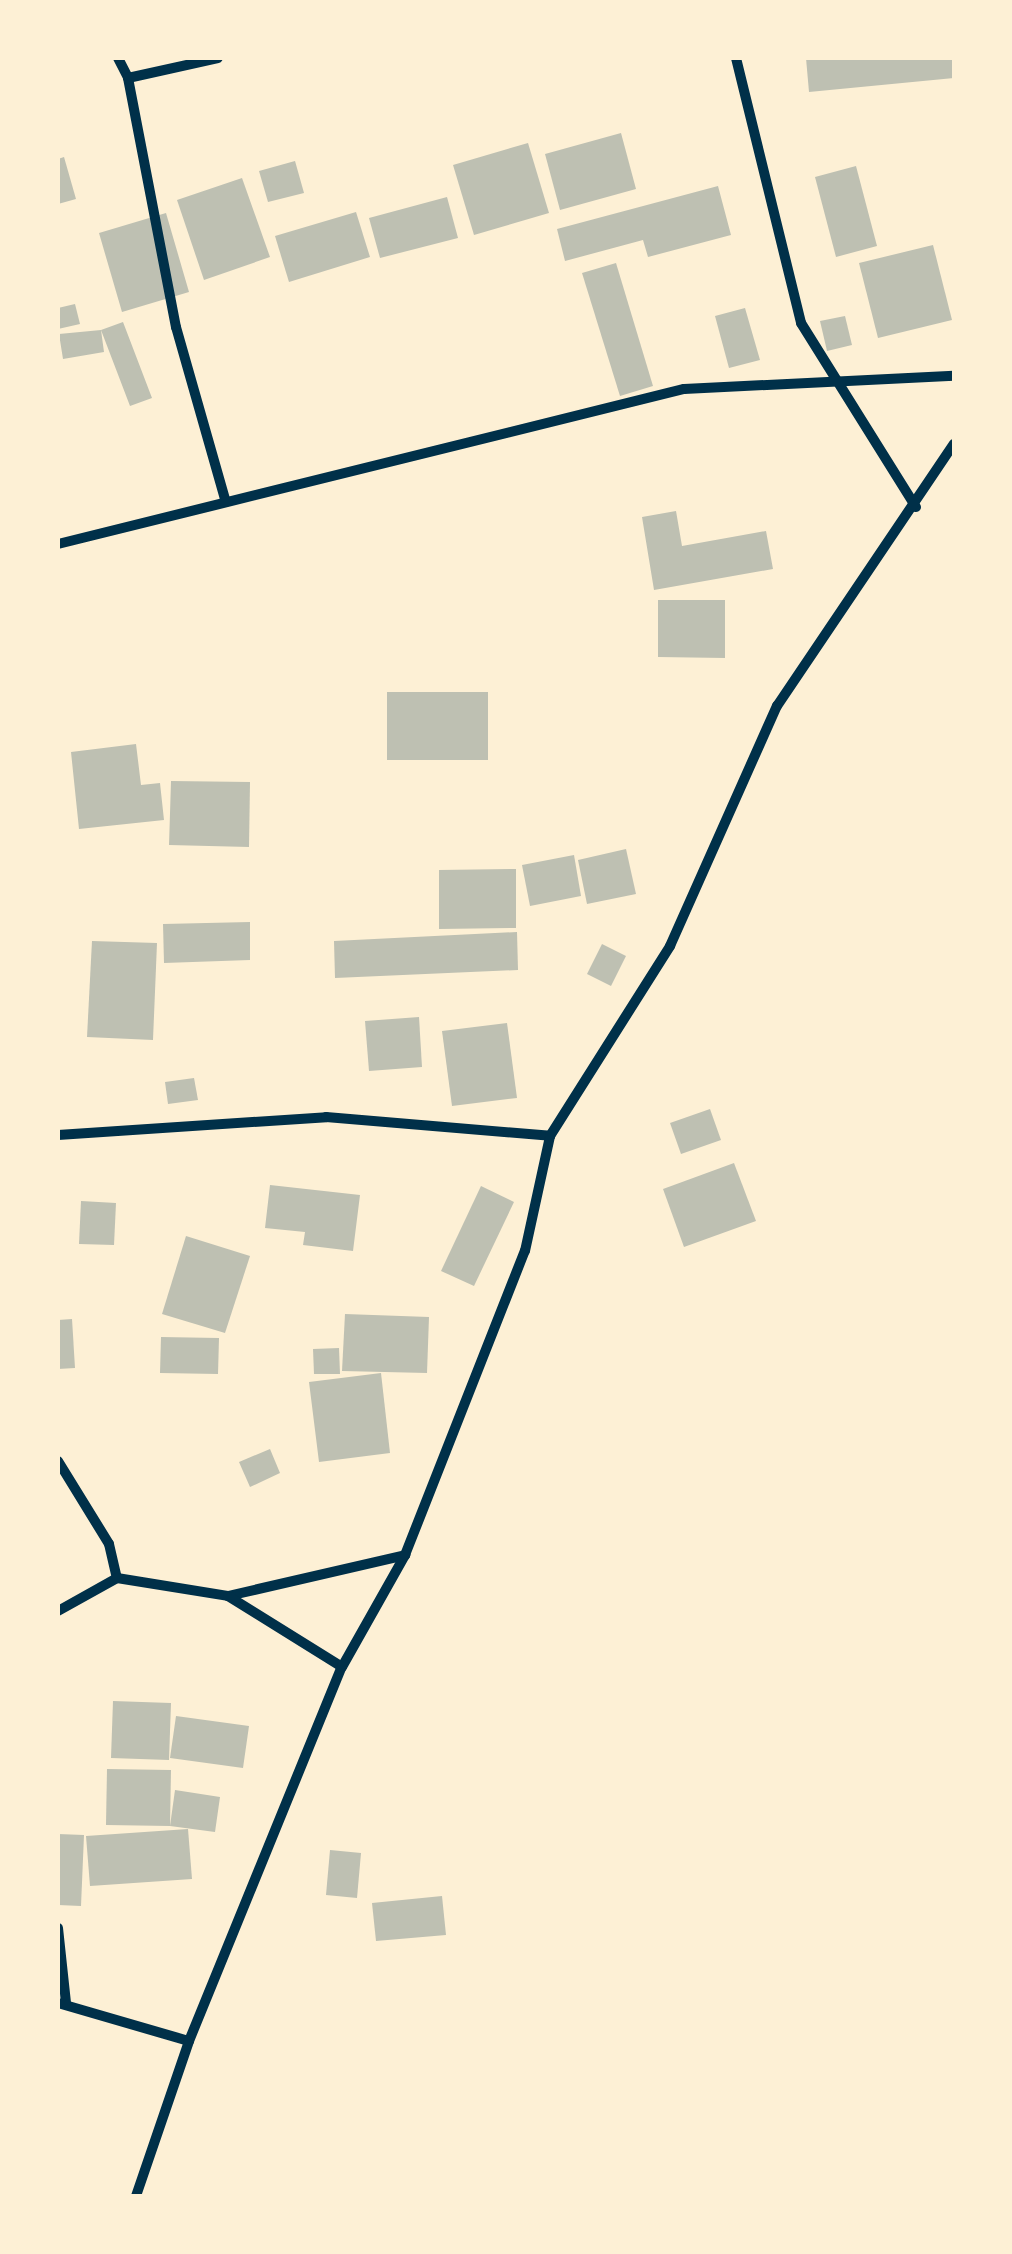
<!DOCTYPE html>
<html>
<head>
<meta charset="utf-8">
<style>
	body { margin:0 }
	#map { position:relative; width:1012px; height:2254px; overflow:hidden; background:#fdf0d5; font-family:"PT Serif",serif }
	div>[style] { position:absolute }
	.building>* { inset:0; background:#bec0b2 }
	.minor>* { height:10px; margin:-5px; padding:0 5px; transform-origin:5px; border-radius:5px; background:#003049 }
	span { translate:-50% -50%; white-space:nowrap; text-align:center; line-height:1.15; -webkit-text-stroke:8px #fdf0d5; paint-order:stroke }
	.frame { position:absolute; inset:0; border:60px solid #fdf0d5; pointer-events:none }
</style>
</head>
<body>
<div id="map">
	<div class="building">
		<i style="clip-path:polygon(806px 58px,954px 58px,954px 78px,809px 92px)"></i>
		<i style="clip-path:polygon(621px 133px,636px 189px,560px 210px,545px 154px)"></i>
		<i style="clip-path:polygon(528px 143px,549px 213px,474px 235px,453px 165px)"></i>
		<i style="clip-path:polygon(64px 157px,76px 199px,58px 204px,58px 159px)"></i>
		<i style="clip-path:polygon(295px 161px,304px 193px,268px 202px,259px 171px)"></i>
		<i style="clip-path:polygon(856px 166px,877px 246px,836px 257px,815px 177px)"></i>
		<i style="clip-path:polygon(242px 178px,270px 257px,204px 280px,177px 200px)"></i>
		<i style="clip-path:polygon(718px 186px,731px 235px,648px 257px,643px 240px,565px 261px,557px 229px)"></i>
		<i style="clip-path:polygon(447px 197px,458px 238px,380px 258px,369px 218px)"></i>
		<i style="clip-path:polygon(356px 212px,370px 257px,289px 282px,275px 236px)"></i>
		<i style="clip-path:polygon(166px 213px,189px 292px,122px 312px,99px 233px)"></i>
		<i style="clip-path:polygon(933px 245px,952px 320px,878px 338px,859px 263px)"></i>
		<i style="clip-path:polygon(616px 263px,653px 386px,620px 396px,582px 273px)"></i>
		<i style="clip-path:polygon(75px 304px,80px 324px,58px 329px,58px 308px)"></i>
		<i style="clip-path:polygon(745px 308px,760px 360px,729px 368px,715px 316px)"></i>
		<i style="clip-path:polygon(845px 316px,852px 345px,827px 351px,820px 321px)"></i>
		<i style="clip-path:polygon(123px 322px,152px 398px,130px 406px,101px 330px,104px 352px,63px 359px,59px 334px,101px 330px)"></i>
		<i style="clip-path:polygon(676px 511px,682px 546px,766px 531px,773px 569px,654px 590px,642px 517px)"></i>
		<i style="clip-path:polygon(658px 600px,725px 600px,725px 658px,658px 657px)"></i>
		<i style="clip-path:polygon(387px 692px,488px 692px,488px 760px,387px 760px)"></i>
		<i style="clip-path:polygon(136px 744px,141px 785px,160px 783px,164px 820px,79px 829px,71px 752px)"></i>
		<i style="clip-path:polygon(171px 781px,250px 782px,249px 847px,169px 845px)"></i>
		<i style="clip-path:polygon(626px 849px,636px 894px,587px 904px,578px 860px)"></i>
		<i style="clip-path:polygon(574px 855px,581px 896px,530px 906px,522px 865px)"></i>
		<i style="clip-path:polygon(516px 869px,516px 928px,439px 929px,439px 870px)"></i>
		<i style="clip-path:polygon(250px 922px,250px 960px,164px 963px,163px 924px)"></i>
		<i style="clip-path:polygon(517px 932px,518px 970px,335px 978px,334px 941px)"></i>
		<i style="clip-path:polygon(92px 941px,157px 943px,153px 1040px,87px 1037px)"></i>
		<i style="clip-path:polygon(602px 944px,626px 956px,611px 986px,587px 974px)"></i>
		<i style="clip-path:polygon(419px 1017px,422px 1067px,369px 1071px,365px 1021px)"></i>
		<i style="clip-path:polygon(507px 1023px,517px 1098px,452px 1106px,442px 1031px)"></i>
		<i style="clip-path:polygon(194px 1078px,198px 1100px,168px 1104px,165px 1082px)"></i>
		<i style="clip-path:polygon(710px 1109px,721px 1140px,681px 1154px,670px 1123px)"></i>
		<i style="clip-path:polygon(734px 1163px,756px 1221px,684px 1247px,663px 1189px)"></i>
		<i style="clip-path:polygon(270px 1185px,360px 1195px,353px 1251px,303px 1245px,305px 1232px,265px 1228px)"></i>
		<i style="clip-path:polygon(481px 1186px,514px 1202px,474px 1286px,441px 1271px)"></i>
		<i style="clip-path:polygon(81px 1201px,116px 1203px,114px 1245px,79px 1244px)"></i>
		<i style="clip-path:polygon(186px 1236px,250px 1256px,225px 1333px,162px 1314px)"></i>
		<i style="clip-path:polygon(345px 1314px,429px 1317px,427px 1373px,342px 1371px)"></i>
		<i style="clip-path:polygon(72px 1319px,75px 1368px,58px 1369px,58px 1320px)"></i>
		<i style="clip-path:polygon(161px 1337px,219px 1338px,218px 1374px,160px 1373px)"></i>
		<i style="clip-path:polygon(339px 1348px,340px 1374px,314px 1374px,313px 1349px)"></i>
		<i style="clip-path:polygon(381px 1373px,390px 1453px,319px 1462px,309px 1382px)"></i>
		<i style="clip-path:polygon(270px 1449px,280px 1473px,250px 1487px,239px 1462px)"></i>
		<i style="clip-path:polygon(113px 1701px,171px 1703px,169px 1760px,111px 1758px)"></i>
		<i style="clip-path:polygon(176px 1716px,249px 1726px,243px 1768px,170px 1758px)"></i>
		<i style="clip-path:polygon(107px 1769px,171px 1770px,170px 1826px,106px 1825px)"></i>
		<i style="clip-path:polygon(175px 1790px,220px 1797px,215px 1832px,170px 1826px)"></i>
		<i style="clip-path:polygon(188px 1829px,192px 1879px,90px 1886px,86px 1836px)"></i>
		<i style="clip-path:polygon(58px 1834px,84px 1835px,81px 1906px,58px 1905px)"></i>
		<i style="clip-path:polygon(330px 1850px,361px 1853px,357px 1898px,326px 1895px)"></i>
		<i style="clip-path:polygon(442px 1896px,446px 1935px,376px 1941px,372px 1903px)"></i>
	</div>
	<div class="minor">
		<i style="left:118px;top:58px;width:22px;rotate:63deg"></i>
		<i style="left:128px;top:78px;width:254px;rotate:79.1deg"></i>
		<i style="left:176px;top:327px;width:182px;rotate:74.1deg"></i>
		<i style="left:736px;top:58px;width:273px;rotate:76.2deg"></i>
		<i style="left:801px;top:323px;width:217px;rotate:58deg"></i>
		<i style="left:128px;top:78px;width:92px;rotate:-12.5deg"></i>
		<i style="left:58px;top:544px;width:645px;rotate:-13.91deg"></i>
		<i style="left:684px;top:389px;width:270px;rotate:-2.8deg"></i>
		<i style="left:58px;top:1135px;width:269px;rotate:-3.8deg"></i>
		<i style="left:326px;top:1117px;width:225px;rotate:4.8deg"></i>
		<i style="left:58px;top:1461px;width:97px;rotate:58.4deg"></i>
		<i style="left:109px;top:1544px;width:35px;rotate:77deg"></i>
		<i style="left:228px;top:1596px;width:182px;rotate:-13deg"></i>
		<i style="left:58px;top:1611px;width:68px;rotate:-29.2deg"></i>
		<i style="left:117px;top:1578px;width:112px;rotate:9.2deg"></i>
		<i style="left:228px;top:1596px;width:134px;rotate:31.9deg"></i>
		<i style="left:58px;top:1928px;width:75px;rotate:83.9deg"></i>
		<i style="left:58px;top:2003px;width:136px;rotate:16.2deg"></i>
		<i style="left:136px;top:2196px;width:164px;rotate:-71.1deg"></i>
		<i style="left:189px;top:2041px;width:404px;rotate:-67.8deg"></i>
		<i style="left:342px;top:1667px;width:129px;rotate:-60.6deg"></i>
		<i style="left:405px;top:1555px;width:327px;rotate:-68.5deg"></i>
		<i style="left:525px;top:1251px;width:118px;rotate:-77.7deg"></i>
		<i style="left:550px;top:1136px;width:225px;rotate:-57.7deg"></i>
		<i style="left:670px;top:946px;width:263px;rotate:-66deg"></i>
		<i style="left:777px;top:706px;width:316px;rotate:-56deg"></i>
	</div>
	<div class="frame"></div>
</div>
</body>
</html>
